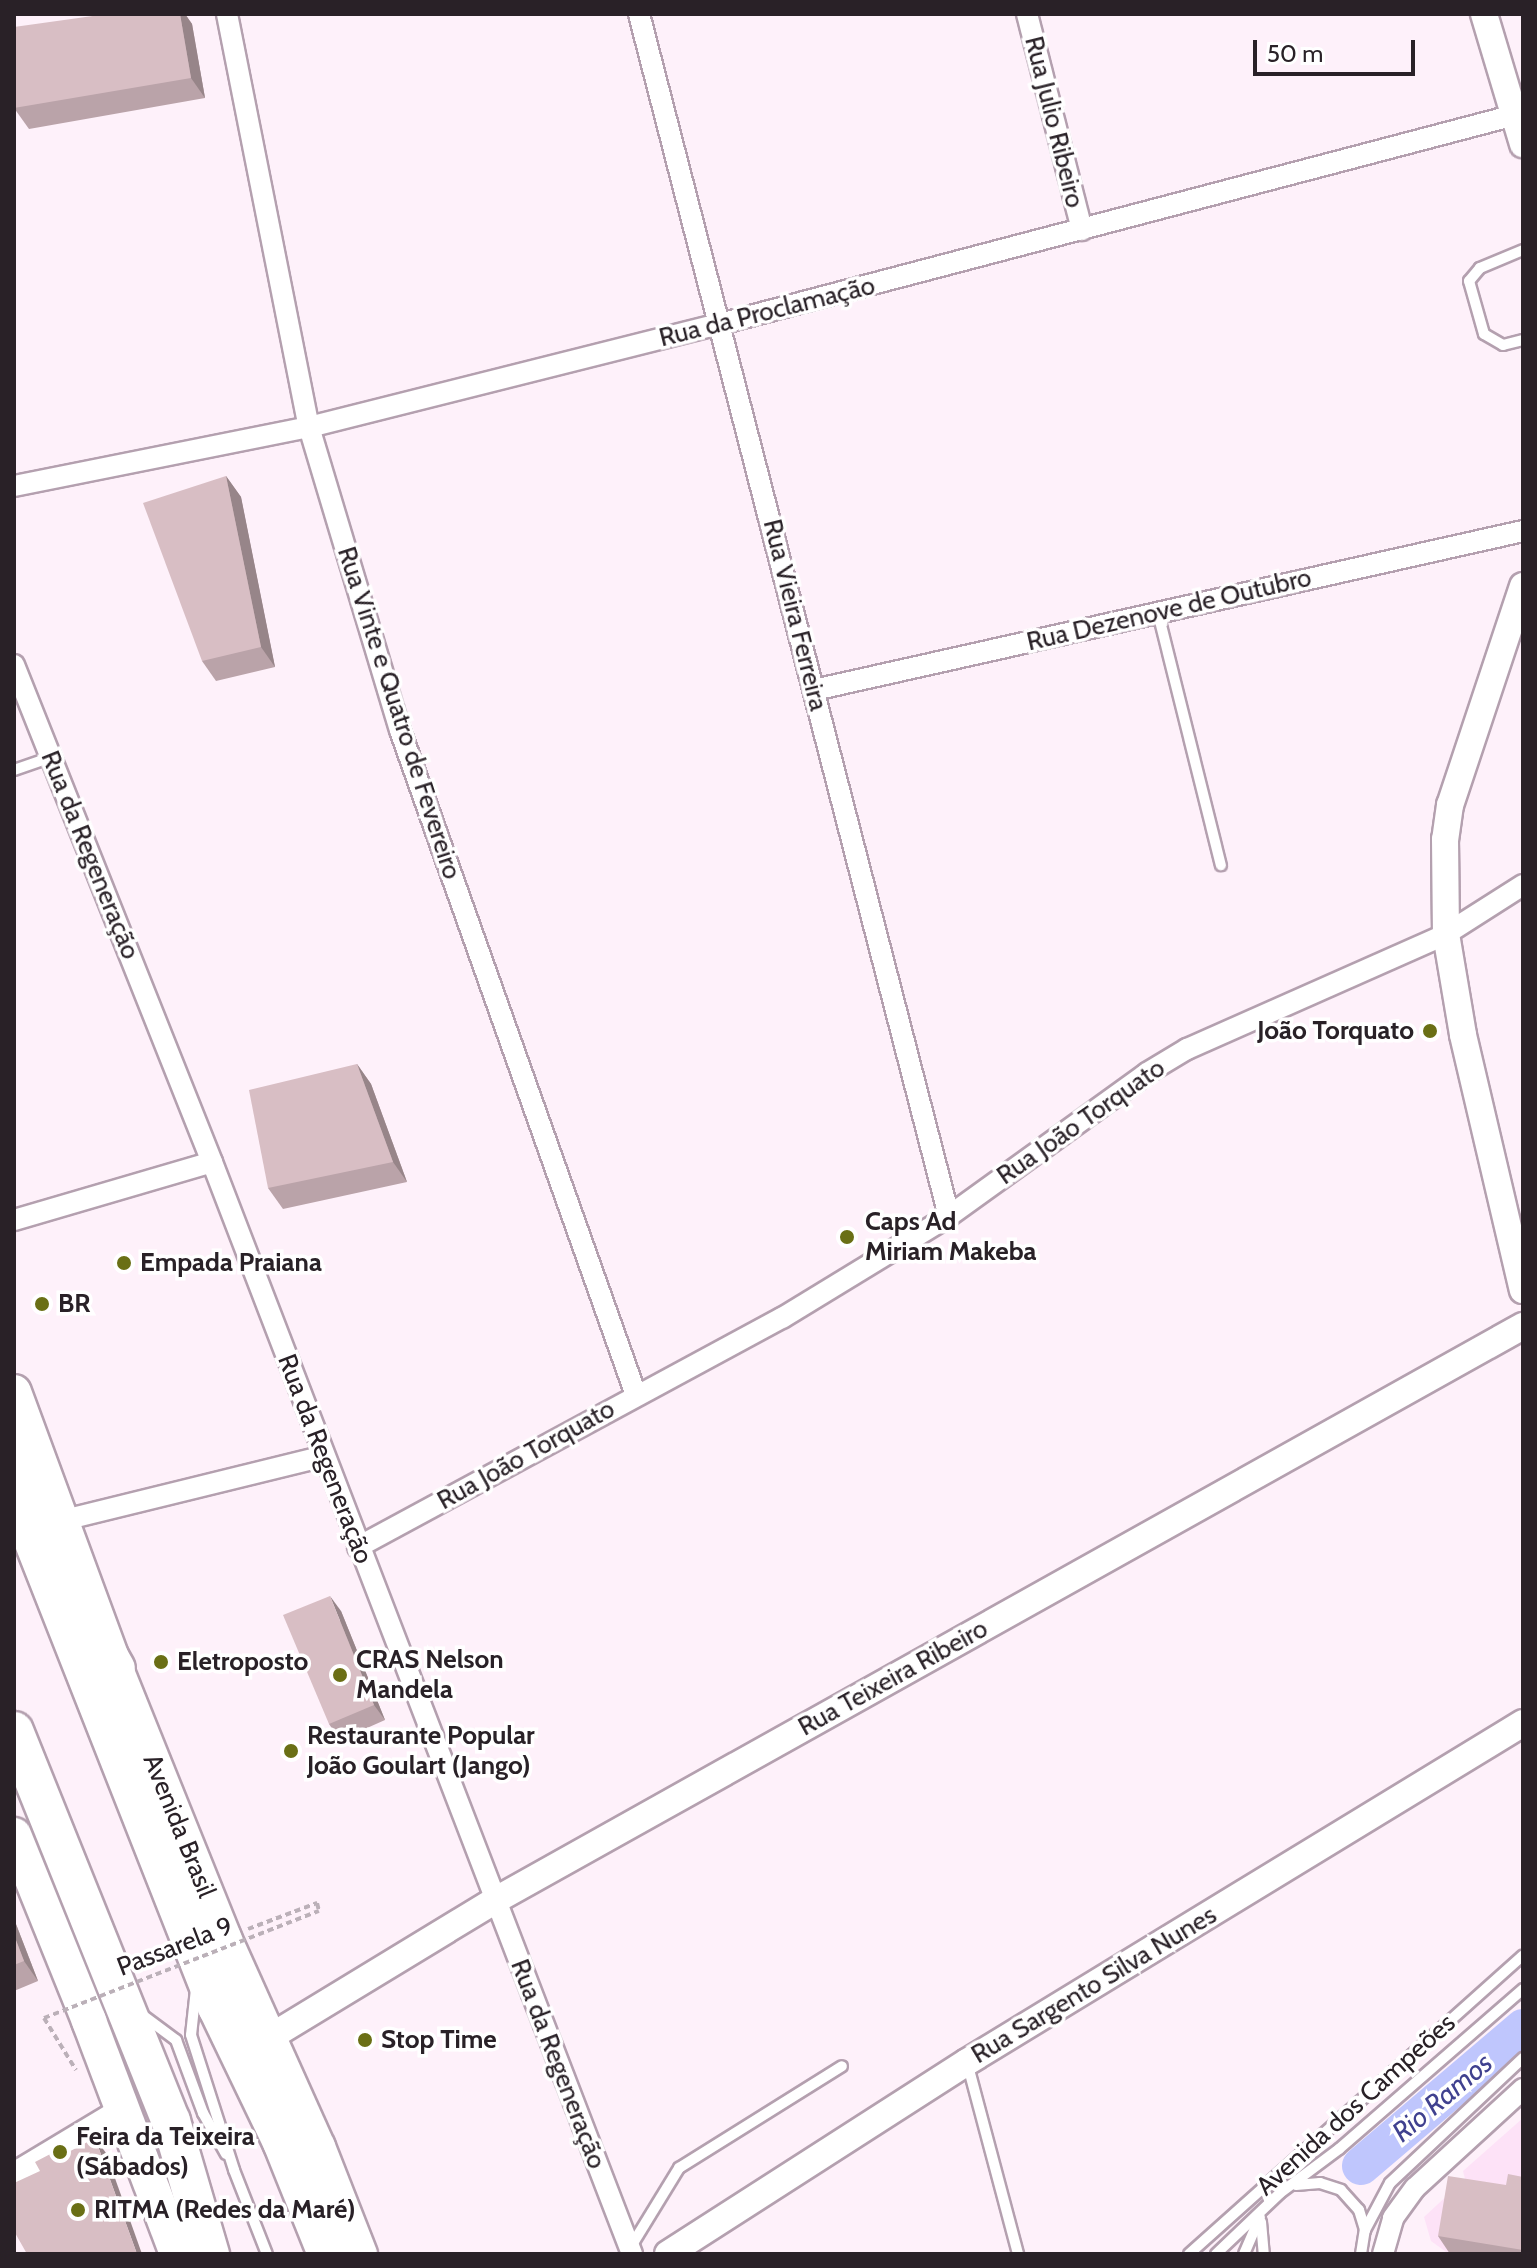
<!DOCTYPE html>
<html>
<head>
<meta charset="utf-8">
<style>
	body { margin:0 }
	#map { position:relative; width:1537px; height:2268px; overflow:hidden; background:#fef1fa; font-family:Cabin,sans-serif }
	div>[style] { position:absolute }
	.built>* { inset:0; background:#fde2f7 }
	.river>* { height:38px; margin:-19px; padding:0 19px; transform-origin:19px; border-radius:19px; background:#bfc6fd }
	.path>* { height:4px; margin-top:-2px; transform-origin:0; background:repeating-linear-gradient(90deg,#bbb0b8 0 6px,transparent 0 10px) }
	.roads { filter:drop-shadow(2px 0 #b4a0af) drop-shadow(-2px 0 #b4a0af) drop-shadow(0 2px #b4a0af) drop-shadow(0 -2px #b4a0af) }
	.service>* { height:10px; margin:-5px; padding:0 5px; transform-origin:5px; border-radius:5px; background:#fff }
	.minor>* { height:20px; margin:-10px; padding:0 10px; transform-origin:10px; border-radius:10px; background:#fff }
	.tertiary>* { height:26px; margin:-13px; padding:0 13px; transform-origin:13px; border-radius:13px; background:#fff }
	.trunk>* { height:34px; margin:-17px; padding:0 17px; transform-origin:17px; border-radius:17px; background:#fff }
	.motorway>* { height:38px; margin:-19px; padding:0 19px; transform-origin:19px; border-radius:19px; background:#fff }
	.path-bridge>* { height:4px; margin-top:-2px; transform-origin:0; background:repeating-linear-gradient(90deg,#bbb0b8 0 6px,transparent 0 10px) }
	.wall>* { inset:0; background:#baa3a9 }
	.shaded-wall>* { inset:0; background:#978589 }
	.building>* { inset:0; background:#d8bec4 }
	.dots>* { width:22px; height:22px; translate:-50% -50%; box-sizing:border-box; border:4px solid #fff; border-radius:50% }
	span { translate:-50% -50%; white-space:nowrap; text-align:center; line-height:1.15; -webkit-text-stroke:7px #fff; paint-order:stroke }
	.street-label { font-size:26px; color:#292127 }
	.poi-label { font-size:26px; color:#292127; font-weight:700 }
	.right { translate:-100% -50%; text-align:right }
	.left { translate:0 -50%; text-align:left }
	.water-label { font-size:28px; color:#40418f; font-style:italic }
	.frame { position:absolute; inset:0; border:16px solid #292127; pointer-events:none }
	.scale { position:absolute; left:1253px; top:40px; width:162px; height:36px; box-sizing:border-box; border:4px solid #292127; border-top:0; padding-left:10px; font-size:24px; line-height:28px; white-space:nowrap; color:#292127; -webkit-text-stroke:6px #fff; paint-order:stroke }
</style>
</head>
<body>
<div id="map">
	<div class="built">
		<i style="clip-path:polygon(1523px 2118px,1523px 2254px,1449px 2254px,1431px 2241px,1424px 2217px,1465px 2179px,1463px 2171px)"></i>
	</div>
	<div class="river">
		<i style="left:1361px;top:2166px;width:213px;rotate:-40.4deg"></i>
	</div>
	<div class="path">
		<i style="left:248px;top:1929px;width:74px;rotate:-20.6deg"></i>
		<i style="left:317px;top:1903px;width:8px;rotate:76deg"></i>
		<i style="left:44px;top:2018px;width:61px;rotate:58.4deg"></i>
	</div>
	<div class="roads">
		<div class="service">
			<i style="left:1523px;top:250px;width:47px;rotate:157.3deg"></i>
			<i style="left:1480px;top:268px;width:17px;rotate:130deg"></i>
			<i style="left:1469px;top:281px;width:55px;rotate:74.2deg"></i>
			<i style="left:1484px;top:334px;width:22px;rotate:30deg"></i>
			<i style="left:1503px;top:345px;width:21px;rotate:-14deg"></i>
			<i style="left:1158px;top:613px;width:260px;rotate:76deg"></i>
			<i style="left:14px;top:770px;width:39px;rotate:-19deg"></i>
			<i style="left:196px;top:1989px;width:46px;rotate:96.2deg"></i>
			<i style="left:191px;top:2035px;width:142px;rotate:72.3deg"></i>
			<i style="left:234px;top:2170px;width:90px;rotate:68.6deg"></i>
			<i style="left:141px;top:2014px;width:44px;rotate:36.6deg"></i>
			<i style="left:176px;top:2040px;width:78px;rotate:69.7deg"></i>
			<i style="left:203px;top:2113px;width:47px;rotate:60.7deg"></i>
			<i style="left:967px;top:2062px;width:199px;rotate:75.1deg"></i>
			<i style="left:1296px;top:2185px;width:24px;rotate:-5deg"></i>
			<i style="left:1320px;top:2183px;width:22px;rotate:18deg"></i>
			<i style="left:1341px;top:2190px;width:27px;rotate:48deg"></i>
			<i style="left:1359px;top:2210px;width:21px;rotate:73deg"></i>
			<i style="left:1261px;top:2222px;width:32px;rotate:85deg"></i>
			<i style="left:630px;top:2248px;width:94px;rotate:-58.5deg"></i>
			<i style="left:679px;top:2168px;width:192px;rotate:-32deg"></i>
			<i style="left:1189px;top:2254px;width:448px;rotate:-41.8deg"></i>
			<i style="left:1216px;top:2254px;width:88px;rotate:-43.6deg"></i>
			<i style="left:1280px;top:2193px;width:74px;rotate:-36.7deg"></i>
			<i style="left:1339px;top:2149px;width:244px;rotate:-41deg"></i>
			<i style="left:1244px;top:2254px;width:40px;rotate:-66.6deg"></i>
			<i style="left:1361px;top:2254px;width:24px;rotate:-81deg"></i>
			<i style="left:1365px;top:2230px;width:53px;rotate:-62deg"></i>
			<i style="left:1390px;top:2183px;width:183px;rotate:-43.2deg"></i>
		</div>
		<div class="minor">
			<i style="left:227px;top:14px;width:421px;rotate:78.8deg"></i>
			<i style="left:309px;top:427px;width:316px;rotate:73.3deg"></i>
			<i style="left:400px;top:730px;width:706px;rotate:70.46deg"></i>
			<i style="left:639px;top:14px;width:1241px;rotate:75.54deg"></i>
			<i style="left:1027px;top:14px;width:223px;rotate:75.7deg"></i>
			<i style="left:14px;top:486px;width:301px;rotate:-11.3deg"></i>
			<i style="left:309px;top:427px;width:424px;rotate:-14.1deg"></i>
			<i style="left:720px;top:324px;width:822px;rotate:-14.73deg"></i>
			<i style="left:14px;top:665px;width:535px;rotate:68.28deg"></i>
			<i style="left:212px;top:1162px;width:1170px;rotate:68.96deg"></i>
			<i style="left:814px;top:690px;width:727px;rotate:-12.64deg"></i>
			<i style="left:14px;top:1220px;width:206px;rotate:-16.3deg"></i>
			<i style="left:60px;top:1521px;width:272px;rotate:-13.8deg"></i>
			<i style="left:358px;top:1547px;width:482px;rotate:-28.4deg"></i>
			<i style="left:782px;top:1318px;width:196px;rotate:-31.4deg"></i>
			<i style="left:949px;top:1216px;width:244px;rotate:-35.8deg"></i>
			<i style="left:1147px;top:1073px;width:47px;rotate:-31deg"></i>
			<i style="left:1187px;top:1049px;width:283px;rotate:-23.9deg"></i>
			<i style="left:1446px;top:934px;width:91px;rotate:-32.5deg"></i>
			<i style="left:1383px;top:2254px;width:37px;rotate:-74deg"></i>
			<i style="left:1393px;top:2218px;width:37px;rotate:-54deg"></i>
			<i style="left:1415px;top:2188px;width:147px;rotate:-42.5deg"></i>
		</div>
		<div class="tertiary">
			<i style="left:1484px;top:14px;width:136px;rotate:73.3deg"></i>
			<i style="left:1523px;top:586px;width:231px;rotate:108.4deg"></i>
			<i style="left:1450px;top:805px;width:34px;rotate:98deg"></i>
			<i style="left:1445px;top:839px;width:95px;rotate:89.4deg"></i>
			<i style="left:1446px;top:934px;width:102px;rotate:80.4deg"></i>
			<i style="left:1463px;top:1035px;width:262px;rotate:76.8deg"></i>
			<i style="left:267px;top:2039px;width:266px;rotate:-31.3deg"></i>
			<i style="left:494px;top:1901px;width:1179px;rotate:-29.2deg"></i>
			<i style="left:14px;top:2176px;width:126px;rotate:-31deg"></i>
			<i style="left:668px;top:2254px;width:355px;rotate:-32.7deg"></i>
			<i style="left:967px;top:2062px;width:651px;rotate:-31.37deg"></i>
		</div>
		<div class="trunk">
			<i style="left:14px;top:1392px;width:295px;rotate:69.8deg"></i>
			<i style="left:116px;top:1669px;width:290px;rotate:68.1deg"></i>
			<i style="left:224px;top:1938px;width:229px;rotate:65.8deg"></i>
			<i style="left:318px;top:2147px;width:115px;rotate:68.6deg"></i>
			<i style="left:14px;top:1835px;width:201px;rotate:68deg"></i>
			<i style="left:89px;top:2021px;width:249px;rotate:69.3deg"></i>
		</div>
		<div class="motorway">
			<i style="left:14px;top:1445px;width:76px;rotate:67.5deg"></i>
			<i style="left:14px;top:1492px;width:554px;rotate:68.49deg"></i>
			<i style="left:217px;top:2007px;width:150px;rotate:64.3deg"></i>
			<i style="left:282px;top:2142px;width:121px;rotate:68.1deg"></i>
			<i style="left:80px;top:1605px;width:73px;rotate:60.6deg"></i>
			<i style="left:14px;top:1731px;width:420px;rotate:68.1deg"></i>
			<i style="left:171px;top:2121px;width:139px;rotate:73.7deg"></i>
		</div>
	</div>
	<div class="path-bridge">
		<i style="left:44px;top:2018px;width:295px;rotate:-21.3deg"></i>
	</div>
	<div class="wall">
		<i style="clip-path:polygon(107px 14px,185px 14px,192px 24px,205px 98px,29px 129px,14px 108px)"></i>
		<i style="clip-path:polygon(226px 476px,241px 497px,275px 667px,216px 681px,202px 661px)"></i>
		<i style="clip-path:polygon(357px 1064px,371px 1084px,407px 1182px,283px 1209px,268px 1188px)"></i>
		<i style="clip-path:polygon(341px 1611px,385px 1720px,340px 1740px,329px 1724px)"></i>
		<i style="clip-path:polygon(14px 1919px,38px 1981px,14px 1991px)"></i>
		<i style="clip-path:polygon(1523px 2177px,1523px 2254px,1450px 2254px,1438px 2236px)"></i>
	</div>
	<div class="shaded-wall">
		<i style="clip-path:polygon(180px 14px,185px 14px,192px 24px,205px 98px,191px 78px)"></i>
		<i style="clip-path:polygon(226px 476px,241px 497px,275px 667px,261px 647px)"></i>
		<i style="clip-path:polygon(357px 1064px,371px 1084px,407px 1182px,393px 1162px)"></i>
		<i style="clip-path:polygon(330px 1596px,341px 1611px,385px 1720px,374px 1705px)"></i>
		<i style="clip-path:polygon(14px 1919px,38px 1981px,24px 1961px,14px 1935px)"></i>
		<i style="clip-path:polygon(95px 2138px,106px 2153px,142px 2254px,137px 2254px)"></i>
	</div>
	<div class="building">
		<i style="clip-path:polygon(107px 14px,180px 14px,191px 78px,14px 108px,14px 27px)"></i>
		<i style="clip-path:polygon(226px 476px,261px 647px,202px 661px,143px 503px)"></i>
		<i style="clip-path:polygon(357px 1064px,393px 1162px,268px 1188px,249px 1090px)"></i>
		<i style="clip-path:polygon(330px 1596px,374px 1705px,329px 1724px,283px 1615px)"></i>
		<i style="clip-path:polygon(14px 1935px,24px 1961px,14px 1965px)"></i>
		<i style="clip-path:polygon(95px 2138px,137px 2254px,27px 2254px,14px 2231px,14px 2183px,40px 2171px,35px 2162px,58px 2150px,61px 2156px)"></i>
		<i style="clip-path:polygon(1508px 2174px,1523px 2177px,1523px 2250px,1438px 2236px,1448px 2176px,1506px 2185px)"></i>
	</div>
	<div class="dots">
		<i style="left:1430px;top:1031px;background:#6a6f15"></i>
		<i style="left:847px;top:1237px;background:#6a6f15"></i>
		<i style="left:124px;top:1263px;background:#6a6f15"></i>
		<i style="left:42px;top:1304px;background:#6a6f15"></i>
		<i style="left:161px;top:1662px;background:#6a6f15"></i>
		<i style="left:340px;top:1675px;background:#6a6f15"></i>
		<i style="left:291px;top:1751px;background:#6a6f15"></i>
		<i style="left:365px;top:2040px;background:#6a6f15"></i>
		<i style="left:60px;top:2152px;background:#6a6f15"></i>
		<i style="left:78px;top:2210px;background:#6a6f15"></i>
	</div>
	<div class="street-label">
		<span style="left:1054px;top:122px;rotate:76deg">Rua Julio Ribeiro</span>
		<span style="left:767px;top:312px;rotate:-14deg">Rua da Proclamação</span>
		<span style="left:1169px;top:610px;rotate:-13deg">Rua Dezenove de Outubro</span>
		<span style="left:795px;top:615px;rotate:76deg">Rua Vieira Ferreira</span>
		<span style="left:399px;top:713px;rotate:72deg">Rua Vinte e Quatro de Fevereiro</span>
		<span style="left:90px;top:855px;rotate:68deg">Rua da Regeneração</span>
		<span style="left:1081px;top:1122px;rotate:-35deg">Rua João Torquato</span>
		<span style="left:526px;top:1455px;rotate:-29deg">Rua João Torquato</span>
		<span style="left:325px;top:1459px;rotate:69deg">Rua da Regeneração</span>
		<span style="left:893px;top:1678px;rotate:-29deg">Rua Teixeira Ribeiro</span>
		<span style="left:179px;top:1826px;rotate:68deg">Avenida Brasil</span>
		<span style="left:175px;top:1947px;rotate:-21deg">Passarela 9</span>
		<span style="left:1094px;top:1985px;rotate:-31deg">Rua Sargento Silva Nunes</span>
		<span style="left:558px;top:2064px;rotate:69deg">Rua da Regeneração</span>
		<span style="left:1356px;top:2105px;rotate:-42deg">Avenida dos Campeões</span>
	</div>
	<div class="poi-label">
		<span class="right" style="left:1414px;top:1031px">João Torquato</span>
		<span class="left" style="left:865px;top:1237px">Caps Ad<br>Miriam Makeba</span>
		<span class="left" style="left:140px;top:1263px">Empada Praiana</span>
		<span class="left" style="left:58px;top:1304px">BR</span>
		<span class="left" style="left:356px;top:1675px">CRAS Nelson<br>Mandela</span>
		<span class="left" style="left:177px;top:1662px">Eletroposto</span>
		<span class="left" style="left:307px;top:1751px">Restaurante Popular<br>João Goulart (Jango)</span>
		<span class="left" style="left:381px;top:2040px">Stop Time</span>
		<span class="left" style="left:76px;top:2152px">Feira da Teixeira<br>(Sábados)</span>
		<span class="left" style="left:94px;top:2210px">RITMA (Redes da Maré)</span>
	</div>
	<div class="water-label">
		<span style="left:1442px;top:2097px;rotate:-40deg">Rio Ramos</span>
	</div>
	<div class="frame"></div>
	<div class="scale">50 m</div>
</div>
</body>
</html>
